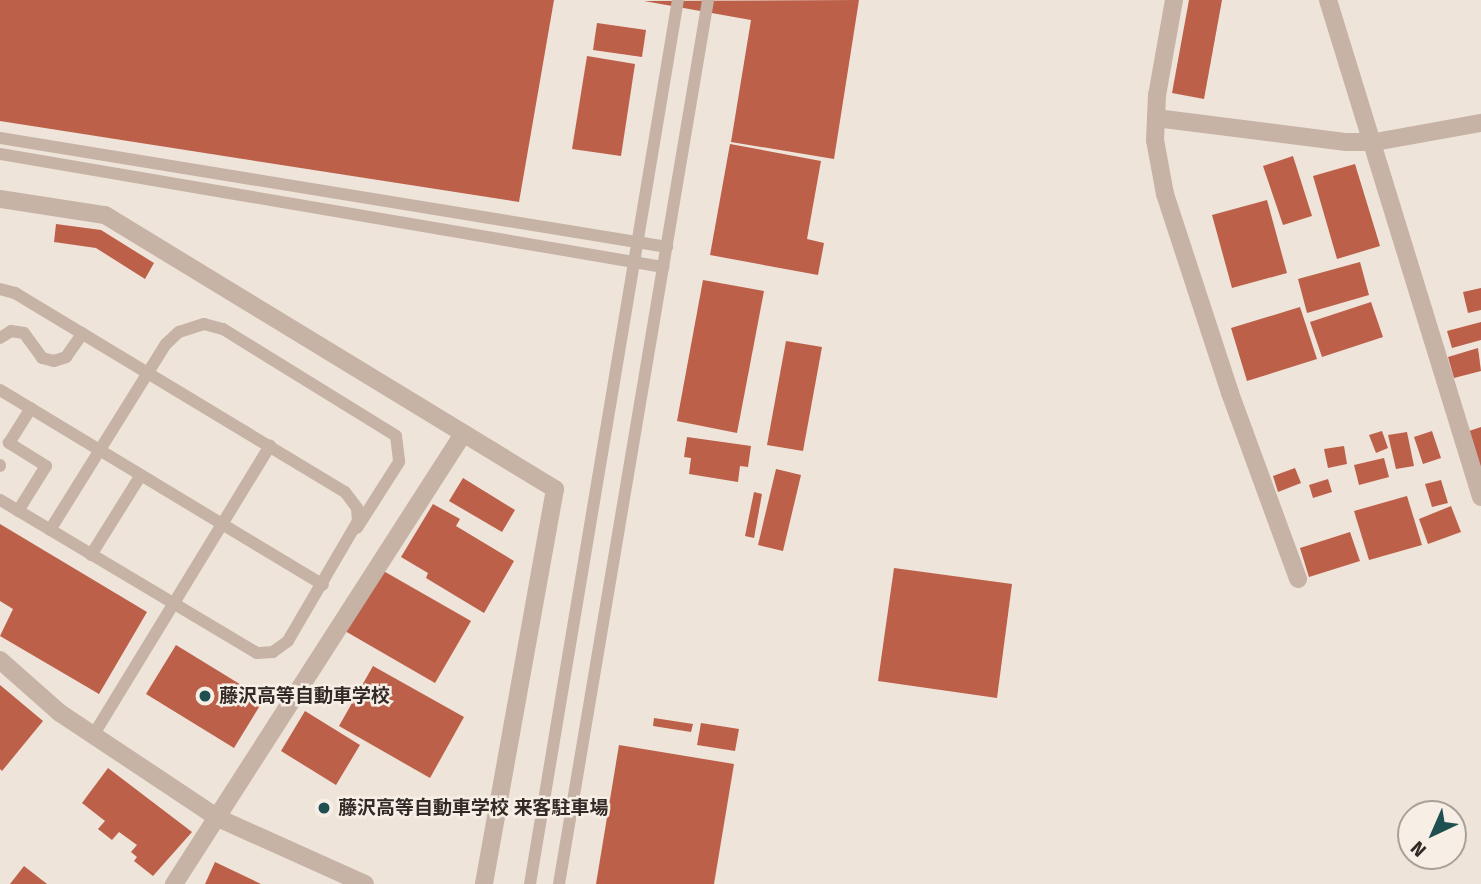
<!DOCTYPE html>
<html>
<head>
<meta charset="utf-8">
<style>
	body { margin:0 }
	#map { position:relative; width:1481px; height:884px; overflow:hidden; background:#efe4d9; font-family:"Fira Sans","Noto Sans JP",sans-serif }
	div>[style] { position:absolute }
	.building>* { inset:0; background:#bc6049 }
	.lane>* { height:12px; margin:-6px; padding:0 6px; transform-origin:6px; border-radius:6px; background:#c6b3a6 }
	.street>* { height:18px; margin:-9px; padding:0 9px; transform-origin:9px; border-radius:9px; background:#c6b3a6 }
	.dots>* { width:19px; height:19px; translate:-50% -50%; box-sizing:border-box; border:4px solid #f7eee5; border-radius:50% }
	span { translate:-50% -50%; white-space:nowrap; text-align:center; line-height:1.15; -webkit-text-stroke:5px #f7eee5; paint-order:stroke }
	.poi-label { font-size:19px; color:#322a26; font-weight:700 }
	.left { translate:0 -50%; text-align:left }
	.north { position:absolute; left:1397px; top:800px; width:70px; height:70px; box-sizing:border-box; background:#f7eee5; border:2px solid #a8a099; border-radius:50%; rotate:224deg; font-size:19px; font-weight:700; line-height:28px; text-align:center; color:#322a26 }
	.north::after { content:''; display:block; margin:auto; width:24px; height:32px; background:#1f4f50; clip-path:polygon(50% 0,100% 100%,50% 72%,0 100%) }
</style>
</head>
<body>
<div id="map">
	<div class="building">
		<i style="clip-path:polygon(0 0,554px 0,519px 202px,0 121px)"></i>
		<i style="clip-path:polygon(859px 0,834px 159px,731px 142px,751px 20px,644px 1px)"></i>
		<i style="clip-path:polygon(1189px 0,1222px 0,1204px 99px,1172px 93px)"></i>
		<i style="clip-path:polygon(597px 23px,646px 30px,642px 57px,593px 50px)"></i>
		<i style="clip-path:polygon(587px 56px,635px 64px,621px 156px,572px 149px)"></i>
		<i style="clip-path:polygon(730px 144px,821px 161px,807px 239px,824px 243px,818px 275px,710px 255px)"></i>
		<i style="clip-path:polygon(1293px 156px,1312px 216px,1283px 225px,1263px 166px)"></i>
		<i style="clip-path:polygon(1355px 164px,1380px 246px,1337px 259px,1313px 176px)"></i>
		<i style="clip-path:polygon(1267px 200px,1287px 273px,1232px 288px,1212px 215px)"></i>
		<i style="clip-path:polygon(56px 224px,101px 230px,154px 263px,145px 279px,96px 248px,54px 242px)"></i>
		<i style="clip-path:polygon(1360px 262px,1369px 295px,1307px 313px,1298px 279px)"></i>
		<i style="clip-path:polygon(703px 280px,764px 291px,737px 433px,677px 421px)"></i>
		<i style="clip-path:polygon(1481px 288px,1481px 310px,1468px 313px,1463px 292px)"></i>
		<i style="clip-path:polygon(1371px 302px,1383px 337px,1322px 357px,1310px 322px)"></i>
		<i style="clip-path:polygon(1300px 307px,1317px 359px,1247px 381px,1231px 328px)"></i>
		<i style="clip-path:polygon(1481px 322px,1481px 340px,1452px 348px,1447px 331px)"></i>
		<i style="clip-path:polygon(786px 341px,822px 347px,803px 451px,767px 445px)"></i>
		<i style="clip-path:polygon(1478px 348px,1481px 371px,1454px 378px,1448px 357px)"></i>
		<i style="clip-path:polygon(1481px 427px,1481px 474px,1466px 432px)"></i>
		<i style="clip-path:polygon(1382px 431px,1388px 448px,1376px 453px,1369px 435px)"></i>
		<i style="clip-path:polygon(1432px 431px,1441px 458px,1423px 464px,1414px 437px)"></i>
		<i style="clip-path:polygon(1407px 432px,1414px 466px,1396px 469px,1388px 435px)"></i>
		<i style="clip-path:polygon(687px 437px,751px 446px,748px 467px,740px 466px,738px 482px,689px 474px,691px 458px,684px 457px)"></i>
		<i style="clip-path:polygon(1344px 446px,1347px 464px,1328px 468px,1324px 449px)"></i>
		<i style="clip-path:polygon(1384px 458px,1389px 477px,1359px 485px,1354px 465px)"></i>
		<i style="clip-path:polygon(1295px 468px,1301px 483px,1278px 492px,1273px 476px)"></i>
		<i style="clip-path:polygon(776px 469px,801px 475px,783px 551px,758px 545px)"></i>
		<i style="clip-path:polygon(463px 478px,515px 510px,502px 532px,449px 501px)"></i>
		<i style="clip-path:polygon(1328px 479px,1332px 492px,1313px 498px,1309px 485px)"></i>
		<i style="clip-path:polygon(1441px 480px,1448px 503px,1432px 507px,1425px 484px)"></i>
		<i style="clip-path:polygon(754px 492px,762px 494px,754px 538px,745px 536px)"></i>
		<i style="clip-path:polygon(1407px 496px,1422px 545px,1369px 560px,1354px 511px)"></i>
		<i style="clip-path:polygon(433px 504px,460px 519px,456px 526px,514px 561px,484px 613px,426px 578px,428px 573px,401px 557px)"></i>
		<i style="clip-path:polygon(1451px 506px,1461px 532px,1428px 544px,1419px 519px)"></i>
		<i style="clip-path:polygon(0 524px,147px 612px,99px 694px,0 636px,13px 609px,0 601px)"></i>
		<i style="clip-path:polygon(1350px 532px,1360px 561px,1309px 577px,1300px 548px)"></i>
		<i style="clip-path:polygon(894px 568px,1012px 584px,997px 698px,878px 681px)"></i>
		<i style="clip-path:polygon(380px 569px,471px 621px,435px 683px,345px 631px)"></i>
		<i style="clip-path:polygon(176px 645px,264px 699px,234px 748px,146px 694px)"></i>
		<i style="clip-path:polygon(373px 666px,464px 717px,430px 778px,339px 726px)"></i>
		<i style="clip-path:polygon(0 685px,43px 721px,2px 771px,0 769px)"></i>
		<i style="clip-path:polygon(305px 711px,360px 745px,336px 785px,281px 751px)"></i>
		<i style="clip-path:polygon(654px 718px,693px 724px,691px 732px,653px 726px)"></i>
		<i style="clip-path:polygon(701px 723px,739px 729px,735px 751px,697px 745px)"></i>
		<i style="clip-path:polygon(619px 745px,734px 764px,714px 884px,596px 884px)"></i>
		<i style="clip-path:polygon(108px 768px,192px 832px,153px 876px,134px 861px,137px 857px,131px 852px,137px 845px,119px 832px,112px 840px,98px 829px,105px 821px,82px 803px)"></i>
		<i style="clip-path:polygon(215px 862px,261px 884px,205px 884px)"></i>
		<i style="clip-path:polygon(24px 866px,47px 884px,10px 884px)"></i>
	</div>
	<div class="lane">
		<i style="left:0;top:138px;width:676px;rotate:9.28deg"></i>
		<i style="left:0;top:154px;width:673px;rotate:9.67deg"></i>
		<i style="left:0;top:289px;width:16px;rotate:15deg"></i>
		<i style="left:15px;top:293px;width:385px;rotate:31.1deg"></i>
		<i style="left:345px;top:492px;width:20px;rotate:53deg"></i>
		<i style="left:357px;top:508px;width:13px;rotate:86deg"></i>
		<i style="left:358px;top:521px;width:139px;rotate:120.3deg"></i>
		<i style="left:288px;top:641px;width:19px;rotate:144deg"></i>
		<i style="left:273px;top:652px;width:16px;rotate:176deg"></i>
		<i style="left:257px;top:653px;width:299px;rotate:-149.2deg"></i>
		<i style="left:0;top:338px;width:13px;rotate:-32deg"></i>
		<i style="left:11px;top:331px;width:13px;rotate:9deg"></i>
		<i style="left:24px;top:333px;width:31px;rotate:54deg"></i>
		<i style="left:42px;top:358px;width:12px;rotate:14deg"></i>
		<i style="left:54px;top:361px;width:13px;rotate:-18deg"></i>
		<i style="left:66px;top:357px;width:29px;rotate:-55deg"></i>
		<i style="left:0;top:390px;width:377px;rotate:31.1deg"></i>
		<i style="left:0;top:465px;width:1px;rotate:90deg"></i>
		<i style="left:18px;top:511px;width:53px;rotate:-58.1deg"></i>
		<i style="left:46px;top:466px;width:44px;rotate:-148.1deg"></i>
		<i style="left:9px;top:443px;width:41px;rotate:-57.8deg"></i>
		<i style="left:50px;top:530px;width:219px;rotate:-58.1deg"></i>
		<i style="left:166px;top:344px;width:18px;rotate:-43deg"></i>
		<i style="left:179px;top:332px;width:26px;rotate:-18deg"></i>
		<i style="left:204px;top:324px;width:20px;rotate:15deg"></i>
		<i style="left:223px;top:329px;width:203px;rotate:31.7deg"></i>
		<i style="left:396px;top:436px;width:26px;rotate:83deg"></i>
		<i style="left:399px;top:462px;width:78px;rotate:122.5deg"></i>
		<i style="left:91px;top:555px;width:94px;rotate:-58deg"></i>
		<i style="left:94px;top:734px;width:338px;rotate:-58.6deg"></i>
		<i style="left:530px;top:884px;width:896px;rotate:-80.5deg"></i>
		<i style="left:559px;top:884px;width:896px;rotate:-80.43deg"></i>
	</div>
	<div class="street">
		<i style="left:1174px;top:0;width:97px;rotate:100.1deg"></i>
		<i style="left:1157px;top:95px;width:45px;rotate:92.5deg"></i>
		<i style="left:1155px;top:140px;width:55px;rotate:79.5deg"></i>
		<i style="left:1165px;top:194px;width:209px;rotate:71.9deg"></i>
		<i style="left:1230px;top:393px;width:198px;rotate:69.9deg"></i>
		<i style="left:1328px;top:0;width:520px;rotate:72.89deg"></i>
		<i style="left:1156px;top:118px;width:192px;rotate:7.2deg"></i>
		<i style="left:1346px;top:142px;width:29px"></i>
		<i style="left:1375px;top:142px;width:108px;rotate:-10.2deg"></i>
		<i style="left:0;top:199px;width:106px;rotate:8.7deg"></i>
		<i style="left:105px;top:215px;width:527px;rotate:31.34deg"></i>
		<i style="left:555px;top:489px;width:401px;rotate:100.2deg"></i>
		<i style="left:0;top:660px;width:80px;rotate:41.5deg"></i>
		<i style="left:60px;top:713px;width:190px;rotate:33.6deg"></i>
		<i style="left:218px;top:818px;width:161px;rotate:24.2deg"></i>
		<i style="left:174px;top:884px;width:535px;rotate:-57.29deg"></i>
	</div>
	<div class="dots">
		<i style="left:205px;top:696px;background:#1f4f50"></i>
		<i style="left:324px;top:808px;background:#1f4f50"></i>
	</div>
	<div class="poi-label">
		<span class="left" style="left:219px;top:696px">藤沢高等自動車学校</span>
		<span class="left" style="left:338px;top:808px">藤沢高等自動車学校 来客駐車場</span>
	</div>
	<div class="north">N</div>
</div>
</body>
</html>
